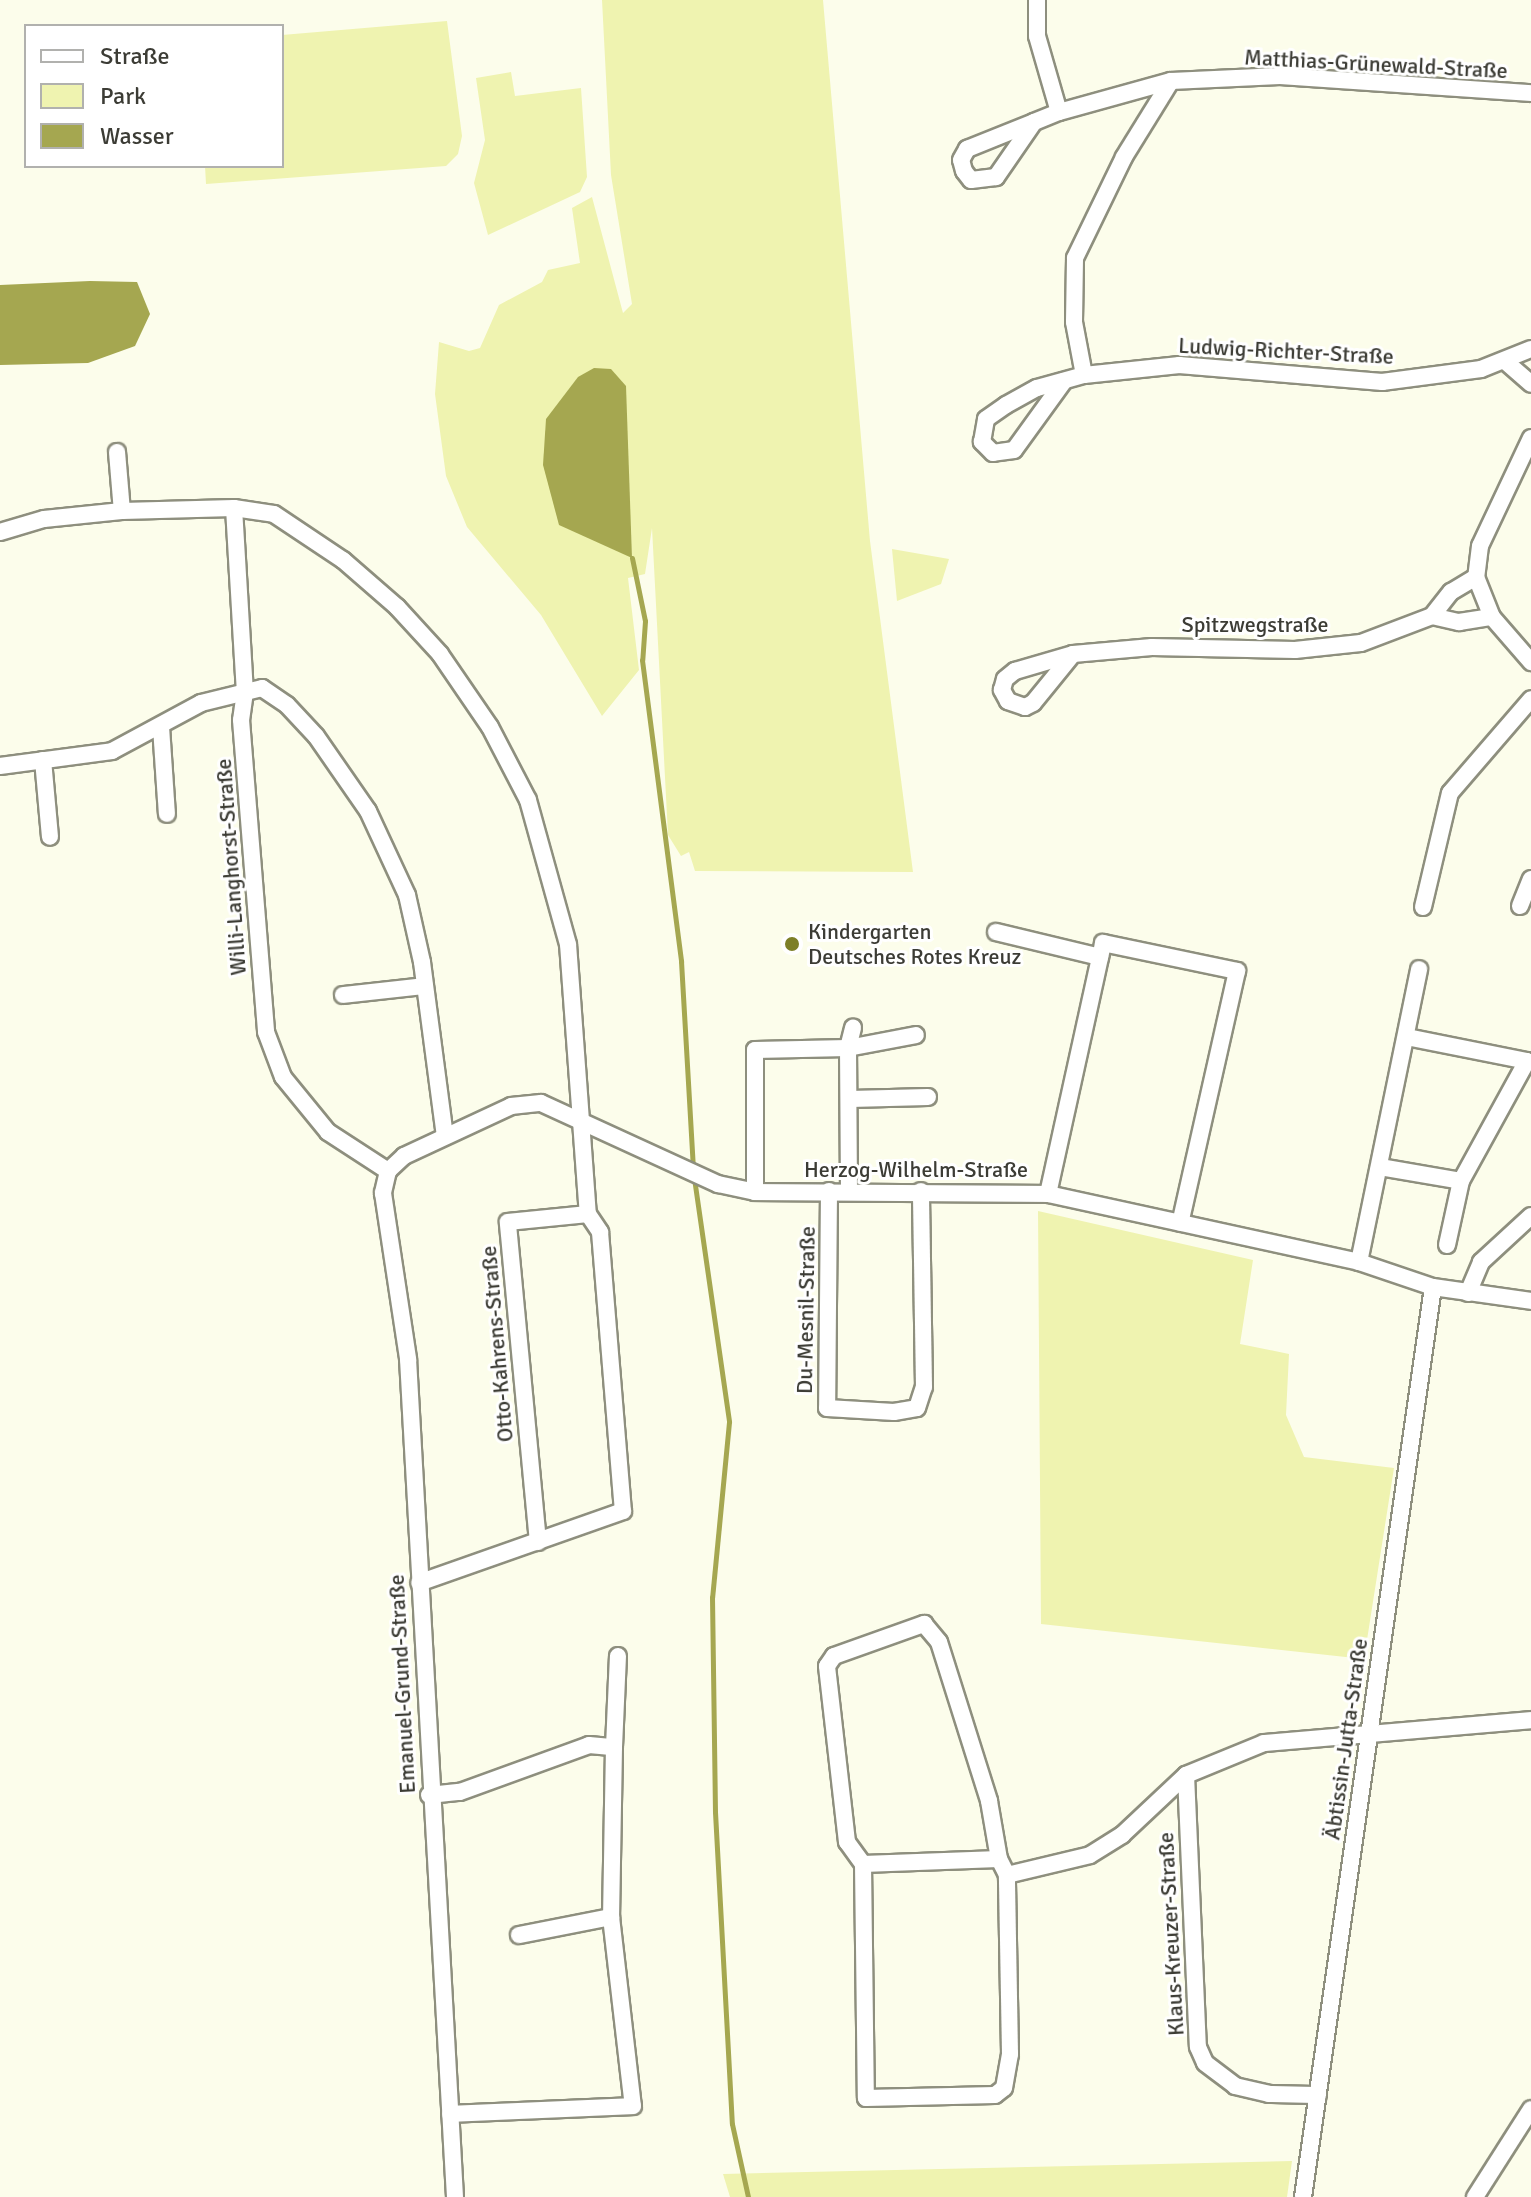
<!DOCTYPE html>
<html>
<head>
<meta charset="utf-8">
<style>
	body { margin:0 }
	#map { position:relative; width:1531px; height:2197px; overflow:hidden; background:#fcfdeb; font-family:Signika,sans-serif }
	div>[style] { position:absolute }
	.green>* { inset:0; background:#eff3b0 }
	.water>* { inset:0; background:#a5a750 }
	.stream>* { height:5px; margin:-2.5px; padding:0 2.5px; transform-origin:2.5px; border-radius:2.5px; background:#a5a750 }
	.roads { filter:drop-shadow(2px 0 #8e8f7e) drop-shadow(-2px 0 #8e8f7e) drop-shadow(0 2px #8e8f7e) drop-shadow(0 -2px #8e8f7e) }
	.minor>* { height:16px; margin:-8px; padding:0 8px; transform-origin:8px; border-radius:8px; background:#fff }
	.dots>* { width:22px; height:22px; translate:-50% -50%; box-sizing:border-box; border:4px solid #fff; border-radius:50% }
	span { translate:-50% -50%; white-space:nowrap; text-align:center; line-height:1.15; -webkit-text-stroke:6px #fff; paint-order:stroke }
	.street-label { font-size:22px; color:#3c3c35 }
	.poi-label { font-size:22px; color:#3c3c35 }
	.left { translate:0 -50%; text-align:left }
	.legend { position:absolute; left:24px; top:24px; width:260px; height:144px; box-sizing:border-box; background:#fff; border:2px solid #b1b1ae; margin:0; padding:10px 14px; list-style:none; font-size:24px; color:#3c3c35 }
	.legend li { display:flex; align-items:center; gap:16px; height:40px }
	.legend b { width:40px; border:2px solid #b1b1ae }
</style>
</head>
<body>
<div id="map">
	<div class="green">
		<i style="clip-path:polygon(602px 0,823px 0,870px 541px,913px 872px,695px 871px,689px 852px,681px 856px,668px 835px,652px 528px,645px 574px,628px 578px,639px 670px,602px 716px,541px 615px,467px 527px,446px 476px,435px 394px,439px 342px,469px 351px,480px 348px,499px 305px,542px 282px,548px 270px,580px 263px,572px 208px,592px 197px,623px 313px,632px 304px,611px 175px)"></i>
		<i style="clip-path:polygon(447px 21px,462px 136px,458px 154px,446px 166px,206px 184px,205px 166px,282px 166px,282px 35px)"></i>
		<i style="clip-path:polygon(511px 72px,515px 96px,581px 88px,587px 177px,580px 192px,488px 235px,474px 183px,485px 140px,476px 78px)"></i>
		<i style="clip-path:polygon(892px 549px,949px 559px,941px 584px,897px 601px)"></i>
		<i style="clip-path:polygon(1038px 1211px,1253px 1260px,1240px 1344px,1289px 1354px,1286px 1415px,1304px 1457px,1394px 1468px,1364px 1659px,1041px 1624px)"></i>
		<i style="clip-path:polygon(1292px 2161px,1287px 2197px,730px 2197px,723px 2174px)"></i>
	</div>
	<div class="water">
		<i style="clip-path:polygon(90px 281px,137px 282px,150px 314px,135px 346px,88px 363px,0 365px,0 285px)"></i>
		<i style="clip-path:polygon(594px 368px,611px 369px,626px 386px,632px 558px,559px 525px,543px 465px,546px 419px,578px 377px)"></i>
	</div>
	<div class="stream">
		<i style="left:632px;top:558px;width:64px;rotate:78.3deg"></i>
		<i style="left:645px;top:621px;width:39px;rotate:94deg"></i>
		<i style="left:642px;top:660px;width:304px;rotate:82.6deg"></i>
		<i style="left:681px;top:961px;width:207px;rotate:86.7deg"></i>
		<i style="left:694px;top:1178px;width:246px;rotate:81.8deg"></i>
		<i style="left:729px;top:1422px;width:176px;rotate:95.5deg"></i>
		<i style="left:712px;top:1597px;width:215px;rotate:89.2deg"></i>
		<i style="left:715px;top:1812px;width:312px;rotate:86.9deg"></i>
		<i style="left:732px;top:2124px;width:75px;rotate:77.6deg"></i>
	</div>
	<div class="roads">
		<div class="minor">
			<i style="left:1037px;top:0;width:36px;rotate:90deg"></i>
			<i style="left:1037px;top:36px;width:79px;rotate:73.9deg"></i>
			<i style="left:1034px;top:122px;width:67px;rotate:124.6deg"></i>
			<i style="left:996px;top:177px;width:25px;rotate:173deg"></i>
			<i style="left:971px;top:180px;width:11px;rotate:-128deg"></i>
			<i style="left:964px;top:171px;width:11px;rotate:-105deg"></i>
			<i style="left:961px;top:160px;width:13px;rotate:-61deg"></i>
			<i style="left:967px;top:149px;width:72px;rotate:-21.9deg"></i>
			<i style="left:1034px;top:122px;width:27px;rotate:-22deg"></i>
			<i style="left:1059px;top:112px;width:116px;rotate:-15.5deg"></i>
			<i style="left:1171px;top:81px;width:109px;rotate:-2.6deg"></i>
			<i style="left:1280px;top:76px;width:252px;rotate:3.9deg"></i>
			<i style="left:1506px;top:362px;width:33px;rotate:41deg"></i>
			<i style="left:1084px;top:375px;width:54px;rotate:-100.7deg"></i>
			<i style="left:1074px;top:322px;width:64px;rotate:-89.1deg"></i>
			<i style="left:1075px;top:258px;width:112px;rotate:-64.1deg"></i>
			<i style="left:1124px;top:157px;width:89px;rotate:-58.3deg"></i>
			<i style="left:1064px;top:381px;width:85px;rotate:125.9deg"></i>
			<i style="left:1014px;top:450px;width:21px;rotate:172deg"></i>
			<i style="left:993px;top:453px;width:16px;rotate:-135deg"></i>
			<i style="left:982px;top:442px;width:23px;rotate:-80deg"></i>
			<i style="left:986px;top:419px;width:24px;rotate:-35deg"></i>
			<i style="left:1006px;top:405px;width:35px;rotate:-29deg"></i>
			<i style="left:1037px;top:388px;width:49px;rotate:-15.5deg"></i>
			<i style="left:1084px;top:375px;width:96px;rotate:-6deg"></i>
			<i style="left:1179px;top:365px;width:204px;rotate:4.8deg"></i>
			<i style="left:1382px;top:382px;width:100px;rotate:-7.5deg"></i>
			<i style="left:1481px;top:369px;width:54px;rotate:-21.8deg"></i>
			<i style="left:1531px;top:438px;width:119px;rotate:115.3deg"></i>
			<i style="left:1480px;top:546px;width:31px;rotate:97deg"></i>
			<i style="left:1476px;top:577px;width:43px;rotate:68.2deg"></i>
			<i style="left:1492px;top:617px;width:60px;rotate:49.1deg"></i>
			<i style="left:117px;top:452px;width:59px;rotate:85.2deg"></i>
			<i style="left:234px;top:508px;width:184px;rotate:86.6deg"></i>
			<i style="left:245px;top:692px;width:28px;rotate:98deg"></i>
			<i style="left:241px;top:720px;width:313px;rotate:85.4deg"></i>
			<i style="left:266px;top:1032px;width:48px;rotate:69.3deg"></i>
			<i style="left:283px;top:1077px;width:71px;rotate:50.7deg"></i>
			<i style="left:328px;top:1132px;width:72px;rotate:33deg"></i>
			<i style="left:0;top:532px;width:46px;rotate:-16.5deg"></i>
			<i style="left:44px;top:519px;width:78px;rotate:-5.9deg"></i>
			<i style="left:122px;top:511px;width:112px;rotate:-1.5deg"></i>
			<i style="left:234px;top:508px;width:40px;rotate:8.5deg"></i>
			<i style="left:274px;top:514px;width:83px;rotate:33.7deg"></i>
			<i style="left:343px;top:560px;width:72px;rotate:41deg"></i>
			<i style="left:397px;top:607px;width:64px;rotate:47.5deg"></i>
			<i style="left:440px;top:654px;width:88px;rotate:55.6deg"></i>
			<i style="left:490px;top:727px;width:82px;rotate:62.5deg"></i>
			<i style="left:528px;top:800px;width:149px;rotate:74.5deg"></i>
			<i style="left:568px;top:944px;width:271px;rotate:85.8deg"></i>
			<i style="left:588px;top:1214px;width:22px;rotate:56deg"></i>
			<i style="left:600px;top:1232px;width:280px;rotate:85.3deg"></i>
			<i style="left:623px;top:1511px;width:216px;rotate:160.6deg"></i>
			<i style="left:1432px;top:616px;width:28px;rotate:13deg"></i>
			<i style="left:1459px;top:622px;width:33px;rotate:-9deg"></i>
			<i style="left:1073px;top:654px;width:63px;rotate:129.2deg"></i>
			<i style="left:1033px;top:703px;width:9px;rotate:153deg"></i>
			<i style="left:1025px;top:707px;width:18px;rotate:-161deg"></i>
			<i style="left:1008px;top:701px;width:13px;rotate:-119deg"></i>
			<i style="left:1002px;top:690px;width:11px;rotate:-75deg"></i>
			<i style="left:1005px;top:679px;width:13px;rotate:-39deg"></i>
			<i style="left:1015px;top:671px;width:60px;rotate:-16.3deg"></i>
			<i style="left:1073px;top:654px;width:79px;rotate:-5.1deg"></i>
			<i style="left:1152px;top:647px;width:143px;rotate:1.2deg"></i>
			<i style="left:1295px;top:650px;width:66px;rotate:-6.1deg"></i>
			<i style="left:1361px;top:643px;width:76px;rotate:-20.8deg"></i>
			<i style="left:1432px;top:616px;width:31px;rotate:-52deg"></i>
			<i style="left:1451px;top:592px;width:29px;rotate:-31deg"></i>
			<i style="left:161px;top:727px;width:87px;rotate:86.1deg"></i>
			<i style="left:43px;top:760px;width:77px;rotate:84.8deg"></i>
			<i style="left:0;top:766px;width:113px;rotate:-7.6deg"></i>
			<i style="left:112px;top:751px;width:101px;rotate:-28.3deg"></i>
			<i style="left:201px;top:703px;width:63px;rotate:-13.8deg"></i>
			<i style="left:262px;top:688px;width:30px;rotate:34deg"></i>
			<i style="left:287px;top:705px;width:42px;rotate:46.9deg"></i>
			<i style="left:316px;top:736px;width:91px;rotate:55.3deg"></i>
			<i style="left:368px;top:811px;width:93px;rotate:65.1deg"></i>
			<i style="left:407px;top:895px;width:69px;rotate:77.4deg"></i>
			<i style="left:422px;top:962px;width:176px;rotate:82.5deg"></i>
			<i style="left:1520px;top:906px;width:29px;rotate:-68deg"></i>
			<i style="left:1423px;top:907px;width:117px;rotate:-76.7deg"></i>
			<i style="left:1450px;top:793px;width:124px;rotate:-49.2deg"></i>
			<i style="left:996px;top:932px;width:107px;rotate:13.5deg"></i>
			<i style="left:343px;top:995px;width:82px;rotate:-6.3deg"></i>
			<i style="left:850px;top:1099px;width:78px;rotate:-1.5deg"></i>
			<i style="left:1380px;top:1167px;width:82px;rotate:9.8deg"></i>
			<i style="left:1461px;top:1181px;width:137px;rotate:-61.2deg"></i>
			<i style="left:1527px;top:1061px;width:122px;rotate:-168.7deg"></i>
			<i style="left:388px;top:1171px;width:22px;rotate:-43deg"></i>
			<i style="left:404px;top:1156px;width:118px;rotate:-25deg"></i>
			<i style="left:511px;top:1106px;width:30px;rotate:-6deg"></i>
			<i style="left:541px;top:1103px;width:195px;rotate:24.6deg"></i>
			<i style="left:718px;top:1184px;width:38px;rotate:12deg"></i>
			<i style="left:755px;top:1192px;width:293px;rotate:0.4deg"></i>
			<i style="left:1048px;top:1194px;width:318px;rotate:12.3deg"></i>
			<i style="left:1359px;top:1262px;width:78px;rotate:18.7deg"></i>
			<i style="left:1433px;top:1287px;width:99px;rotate:8.1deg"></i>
			<i style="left:388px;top:1171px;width:23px;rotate:103deg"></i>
			<i style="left:383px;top:1193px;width:168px;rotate:81.4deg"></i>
			<i style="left:408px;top:1359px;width:839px;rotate:86.79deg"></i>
			<i style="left:829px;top:1191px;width:217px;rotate:90.5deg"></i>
			<i style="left:827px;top:1408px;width:67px;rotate:3.4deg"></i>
			<i style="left:894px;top:1412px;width:23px;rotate:-10deg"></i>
			<i style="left:917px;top:1408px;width:22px;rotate:-72deg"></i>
			<i style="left:924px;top:1387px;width:196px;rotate:-90.9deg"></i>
			<i style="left:849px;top:1191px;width:143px;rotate:-90.4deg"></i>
			<i style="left:848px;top:1048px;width:21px;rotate:-76deg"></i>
			<i style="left:755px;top:1192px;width:142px;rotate:-90deg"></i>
			<i style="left:755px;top:1050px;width:93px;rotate:-1.2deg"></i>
			<i style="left:848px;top:1048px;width:69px;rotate:-10.8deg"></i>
			<i style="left:1048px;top:1194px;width:257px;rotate:-77.6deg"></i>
			<i style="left:1103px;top:943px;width:137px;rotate:11.8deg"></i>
			<i style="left:1237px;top:971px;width:258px;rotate:102.7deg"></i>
			<i style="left:1447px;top:1245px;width:66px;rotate:-77.7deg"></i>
			<i style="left:1359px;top:1262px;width:299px;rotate:-78.4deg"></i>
			<i style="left:1468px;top:1293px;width:34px;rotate:-67deg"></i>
			<i style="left:1481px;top:1262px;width:68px;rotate:-42.6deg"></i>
			<i style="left:538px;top:1542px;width:321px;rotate:-95.4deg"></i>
			<i style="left:508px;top:1222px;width:80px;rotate:-5.7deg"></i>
			<i style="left:614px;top:1747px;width:91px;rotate:-87.5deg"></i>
			<i style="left:1186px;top:1775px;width:272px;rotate:87.5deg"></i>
			<i style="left:1198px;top:2047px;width:17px;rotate:66deg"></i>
			<i style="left:1205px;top:2063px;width:38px;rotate:37deg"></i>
			<i style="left:1235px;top:2086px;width:35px;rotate:13deg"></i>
			<i style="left:1269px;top:2094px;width:49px;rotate:1.2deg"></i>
			<i style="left:429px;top:1795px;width:31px;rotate:-6deg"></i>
			<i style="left:460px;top:1792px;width:137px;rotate:-20deg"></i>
			<i style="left:589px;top:1745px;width:25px;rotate:5deg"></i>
			<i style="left:614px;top:1747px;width:170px;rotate:91deg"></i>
			<i style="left:611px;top:1917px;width:190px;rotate:83.4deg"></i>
			<i style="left:633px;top:2106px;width:183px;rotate:177.5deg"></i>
			<i style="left:863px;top:1864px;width:136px;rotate:-2.1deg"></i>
			<i style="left:999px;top:1859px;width:18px;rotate:63deg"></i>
			<i style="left:1007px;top:1875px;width:85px;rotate:-13.5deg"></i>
			<i style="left:1090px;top:1855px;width:38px;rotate:-32deg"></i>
			<i style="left:1122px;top:1835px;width:88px;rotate:-43.2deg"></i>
			<i style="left:1186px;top:1775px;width:84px;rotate:-22.3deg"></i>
			<i style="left:1264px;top:1743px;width:268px;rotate:-4.9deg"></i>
			<i style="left:863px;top:1864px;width:234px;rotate:89.3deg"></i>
			<i style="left:866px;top:2098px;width:129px;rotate:-1.3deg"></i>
			<i style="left:995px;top:2095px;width:11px;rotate:-38deg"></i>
			<i style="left:1004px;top:2088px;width:35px;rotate:-80deg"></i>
			<i style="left:1010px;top:2054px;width:179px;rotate:-91deg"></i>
			<i style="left:863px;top:1864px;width:27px;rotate:-126deg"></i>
			<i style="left:847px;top:1842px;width:177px;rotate:-96.5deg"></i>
			<i style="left:827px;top:1666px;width:12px;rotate:-55deg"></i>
			<i style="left:834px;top:1656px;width:96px;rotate:-19.6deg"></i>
			<i style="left:924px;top:1624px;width:23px;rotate:50deg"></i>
			<i style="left:939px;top:1642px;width:167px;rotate:72.5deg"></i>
			<i style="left:989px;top:1801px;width:59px;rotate:80.2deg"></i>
			<i style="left:519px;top:1935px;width:94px;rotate:-11.1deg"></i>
			<i style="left:1303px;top:2197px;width:919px;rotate:-81.87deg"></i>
			<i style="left:1475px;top:2197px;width:104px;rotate:-57.5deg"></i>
		</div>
	</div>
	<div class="dots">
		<i style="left:792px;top:944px;background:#7d7f27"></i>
	</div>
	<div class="street-label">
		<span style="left:1376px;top:64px;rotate:3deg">Matthias-Grünewald-Straße</span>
		<span style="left:1286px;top:351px;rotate:3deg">Ludwig-Richter-Straße</span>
		<span style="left:1255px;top:625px">Spitzwegstraße</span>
		<span style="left:231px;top:867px;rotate:-94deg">Willi-Langhorst-Straße</span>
		<span style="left:916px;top:1170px">Herzog-Wilhelm-Straße</span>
		<span style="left:806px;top:1310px;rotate:-89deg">Du-Mesnil-Straße</span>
		<span style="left:497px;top:1344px;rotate:-95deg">Otto-Kahrens-Straße</span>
		<span style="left:402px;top:1684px;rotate:-93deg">Emanuel-Grund-Straße</span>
		<span style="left:1346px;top:1739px;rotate:-82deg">Äbtissin-Jutta-Straße</span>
		<span style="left:1171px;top:1934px;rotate:-93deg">Klaus-Kreuzer-Straße</span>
	</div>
	<div class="poi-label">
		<span class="left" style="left:808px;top:944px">Kindergarten<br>Deutsches Rotes Kreuz</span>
	</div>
	<ul class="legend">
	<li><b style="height:10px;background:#fff"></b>Straße</li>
	<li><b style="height:22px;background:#eff3b0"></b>Park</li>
	<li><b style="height:22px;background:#a5a750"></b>Wasser</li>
	</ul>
</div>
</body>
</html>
